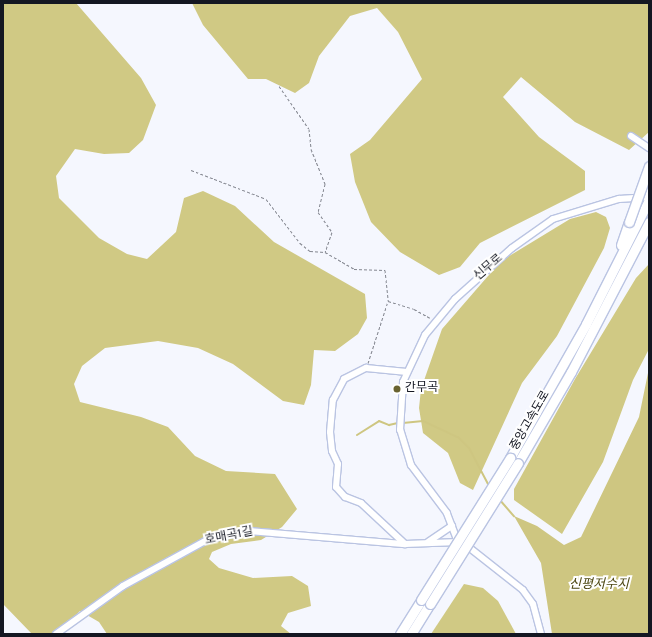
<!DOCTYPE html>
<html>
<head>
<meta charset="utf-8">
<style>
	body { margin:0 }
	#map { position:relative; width:652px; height:637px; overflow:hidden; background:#f5f7fe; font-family:Overpass,"Noto Sans KR",sans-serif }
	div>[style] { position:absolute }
	.forest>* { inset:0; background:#d0c984 }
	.water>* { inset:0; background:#cec681 }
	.stream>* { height:2px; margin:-1px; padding:0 1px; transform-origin:1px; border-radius:1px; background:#cec681 }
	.path>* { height:1px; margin-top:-0.5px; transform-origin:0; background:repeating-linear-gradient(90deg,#83868f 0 3px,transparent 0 5px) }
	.roads { filter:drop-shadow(1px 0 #bac4e2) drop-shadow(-1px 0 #bac4e2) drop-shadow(0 1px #bac4e2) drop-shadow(0 -1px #bac4e2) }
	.minor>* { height:6px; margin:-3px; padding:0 3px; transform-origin:3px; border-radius:3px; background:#fff }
	.highway>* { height:9px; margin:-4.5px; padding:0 4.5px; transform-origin:4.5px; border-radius:4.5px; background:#fff }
	.bridges { filter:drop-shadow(1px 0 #bac4e2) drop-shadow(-1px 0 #bac4e2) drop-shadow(0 1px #bac4e2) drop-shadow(0 -1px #bac4e2) }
	.highway-bridge>* { height:9px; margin:-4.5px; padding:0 4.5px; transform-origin:4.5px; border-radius:4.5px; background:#fff }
	.dots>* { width:11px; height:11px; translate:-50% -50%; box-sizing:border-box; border:2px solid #fff; border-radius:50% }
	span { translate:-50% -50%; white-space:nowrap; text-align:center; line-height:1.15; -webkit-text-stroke:4px #fff; paint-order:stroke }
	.street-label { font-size:12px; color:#141722 }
	.poi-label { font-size:12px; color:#141722 }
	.left { translate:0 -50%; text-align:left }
	.water-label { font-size:13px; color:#4d4712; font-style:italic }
	.frame { position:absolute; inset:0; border:4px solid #141722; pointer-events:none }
</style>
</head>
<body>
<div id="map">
	<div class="forest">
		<i style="clip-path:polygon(3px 3px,76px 3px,141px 78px,156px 105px,143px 140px,129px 153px,104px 154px,75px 149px,56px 176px,59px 198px,99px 238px,127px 254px,147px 259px,176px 232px,184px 198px,203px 191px,235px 206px,274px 242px,365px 294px,367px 318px,358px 334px,335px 351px,314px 350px,311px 385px,304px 405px,283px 401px,233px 364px,198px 348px,158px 341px,105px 348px,82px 366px,74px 384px,80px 402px,141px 417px,168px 427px,195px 456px,226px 471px,275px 474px,297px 509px,282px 527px,261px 540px,231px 544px,212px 552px,209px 559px,219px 568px,253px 578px,292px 576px,308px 586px,311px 606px,288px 613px,281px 626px,291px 634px,107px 634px,99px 622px,80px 611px,55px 634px,32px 634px,3px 604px)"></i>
		<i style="clip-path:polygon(192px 3px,649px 3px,649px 132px,629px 150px,575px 122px,521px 77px,503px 97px,539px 137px,585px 171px,585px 190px,480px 243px,460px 267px,439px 275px,400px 252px,371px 222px,355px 182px,350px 154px,370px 140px,422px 79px,398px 32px,377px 8px,350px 16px,319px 56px,309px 83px,295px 93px,266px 79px,248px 79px,203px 25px)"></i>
		<i style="clip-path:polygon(596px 212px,606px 217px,610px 228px,604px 248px,557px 336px,522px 383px,473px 490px,460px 483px,448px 453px,423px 433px,419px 408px,421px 389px,442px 329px,501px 261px,570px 219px)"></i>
		<i style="clip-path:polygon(649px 264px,649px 349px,633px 380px,603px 462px,562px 534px,514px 500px,514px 489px,575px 379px,636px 278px)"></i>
		<i style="clip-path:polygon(464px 584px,483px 588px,498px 601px,516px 634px,431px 634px)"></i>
	</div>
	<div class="water">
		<i style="clip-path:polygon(649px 368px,649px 634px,552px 634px,541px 563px,514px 516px,537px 526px,564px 545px,581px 537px,639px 417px)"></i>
	</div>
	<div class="stream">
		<i style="left:403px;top:423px;width:20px;rotate:-6deg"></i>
		<i style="left:423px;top:421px;width:38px;rotate:25deg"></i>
		<i style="left:458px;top:437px;width:16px;rotate:45deg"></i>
		<i style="left:469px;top:448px;width:43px;rotate:62.2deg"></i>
		<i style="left:357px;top:435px;width:26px;rotate:-32deg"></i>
		<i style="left:379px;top:421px;width:11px;rotate:22deg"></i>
		<i style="left:389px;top:425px;width:9px;rotate:-13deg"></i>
		<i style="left:499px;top:499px;width:23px;rotate:49deg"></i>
	</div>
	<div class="path">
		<i style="left:279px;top:86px;width:52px;rotate:55.1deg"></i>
		<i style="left:309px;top:129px;width:20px;rotate:84deg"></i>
		<i style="left:311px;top:149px;width:38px;rotate:68deg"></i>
		<i style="left:325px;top:184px;width:29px;rotate:104deg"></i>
		<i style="left:318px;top:212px;width:24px;rotate:55deg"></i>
		<i style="left:332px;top:232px;width:21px;rotate:109deg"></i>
		<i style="left:191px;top:170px;width:80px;rotate:21.1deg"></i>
		<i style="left:266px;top:199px;width:56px;rotate:52.3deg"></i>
		<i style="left:300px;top:243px;width:13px;rotate:39deg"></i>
		<i style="left:310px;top:251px;width:15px;rotate:4deg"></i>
		<i style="left:325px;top:252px;width:34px;rotate:30deg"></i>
		<i style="left:354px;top:269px;width:31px;rotate:2deg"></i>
		<i style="left:385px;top:270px;width:31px;rotate:84deg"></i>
		<i style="left:388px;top:301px;width:27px;rotate:17deg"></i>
		<i style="left:414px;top:309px;width:18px;rotate:29deg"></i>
		<i style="left:368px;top:363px;width:65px;rotate:-72.1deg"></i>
	</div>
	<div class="roads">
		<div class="minor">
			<i style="left:631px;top:136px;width:22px;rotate:34deg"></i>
			<i style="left:648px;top:197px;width:12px;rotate:-85deg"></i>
			<i style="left:428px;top:542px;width:29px;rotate:-34deg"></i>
			<i style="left:405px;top:544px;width:60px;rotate:-137deg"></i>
			<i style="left:361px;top:503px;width:17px;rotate:-159deg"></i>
			<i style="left:345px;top:497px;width:13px;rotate:-132deg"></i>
			<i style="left:336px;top:487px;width:23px;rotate:-85deg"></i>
			<i style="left:338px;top:464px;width:14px;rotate:-115deg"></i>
			<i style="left:332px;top:451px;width:19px;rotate:-96deg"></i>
			<i style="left:330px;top:432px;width:32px;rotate:-85deg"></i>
			<i style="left:333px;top:400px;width:24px;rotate:-62deg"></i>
			<i style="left:344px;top:379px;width:25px;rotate:-27deg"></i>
			<i style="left:366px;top:368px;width:41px;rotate:5.6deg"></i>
			<i style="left:56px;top:634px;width:82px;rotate:-35.6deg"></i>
			<i style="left:123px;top:586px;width:98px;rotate:-28.7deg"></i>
			<i style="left:209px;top:539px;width:41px;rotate:-11.3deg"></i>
			<i style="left:249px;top:531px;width:157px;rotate:4.8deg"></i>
			<i style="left:405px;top:544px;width:54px;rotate:-2.1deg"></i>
			<i style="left:541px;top:634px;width:31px;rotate:-105deg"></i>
			<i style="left:533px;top:604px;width:17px;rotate:-126deg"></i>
			<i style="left:523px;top:590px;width:85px;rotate:-141.7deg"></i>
			<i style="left:456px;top:537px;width:26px;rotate:-111deg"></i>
			<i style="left:447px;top:513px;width:60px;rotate:-126.9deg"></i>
			<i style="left:411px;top:465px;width:37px;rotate:-107deg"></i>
			<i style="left:400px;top:430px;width:48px;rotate:-86.4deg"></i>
			<i style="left:403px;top:382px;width:52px;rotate:-64.9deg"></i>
			<i style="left:425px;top:335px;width:47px;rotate:-50.2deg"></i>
			<i style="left:455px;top:299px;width:76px;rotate:-41.8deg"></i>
			<i style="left:512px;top:248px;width:50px;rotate:-35.3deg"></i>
			<i style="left:553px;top:219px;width:69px;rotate:-16.9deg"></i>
			<i style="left:619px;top:199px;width:30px;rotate:-4deg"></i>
		</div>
		<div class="highway">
			<i style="left:621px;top:245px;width:24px;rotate:-71deg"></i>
			<i style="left:510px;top:458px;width:154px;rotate:-60.4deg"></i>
			<i style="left:586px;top:324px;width:139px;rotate:-63.1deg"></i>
			<i style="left:518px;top:463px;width:105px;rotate:-59.8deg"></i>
			<i style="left:571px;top:372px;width:169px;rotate:-62.5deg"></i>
			<i style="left:400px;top:634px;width:40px;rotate:-58deg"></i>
			<i style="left:411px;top:634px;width:36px;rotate:-58deg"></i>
		</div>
	</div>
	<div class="bridges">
		<div class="highway-bridge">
			<i style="left:629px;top:222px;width:59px;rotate:-70.3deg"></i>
			<i style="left:421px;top:600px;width:168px;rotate:-57.9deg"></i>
			<i style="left:430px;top:604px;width:166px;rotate:-58deg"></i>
		</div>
	</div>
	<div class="dots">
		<i style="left:397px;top:389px;background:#696330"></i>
	</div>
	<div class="street-label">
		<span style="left:489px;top:268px;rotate:-41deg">신무로</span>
		<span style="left:531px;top:421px;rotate:-60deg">중앙고속도로</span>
		<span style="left:229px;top:537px;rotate:-11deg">호매곡1길</span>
	</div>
	<div class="poi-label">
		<span class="left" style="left:405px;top:389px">간무곡</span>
	</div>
	<div class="water-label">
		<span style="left:599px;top:585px">신평저수지</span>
	</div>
	<div class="frame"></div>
</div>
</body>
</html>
